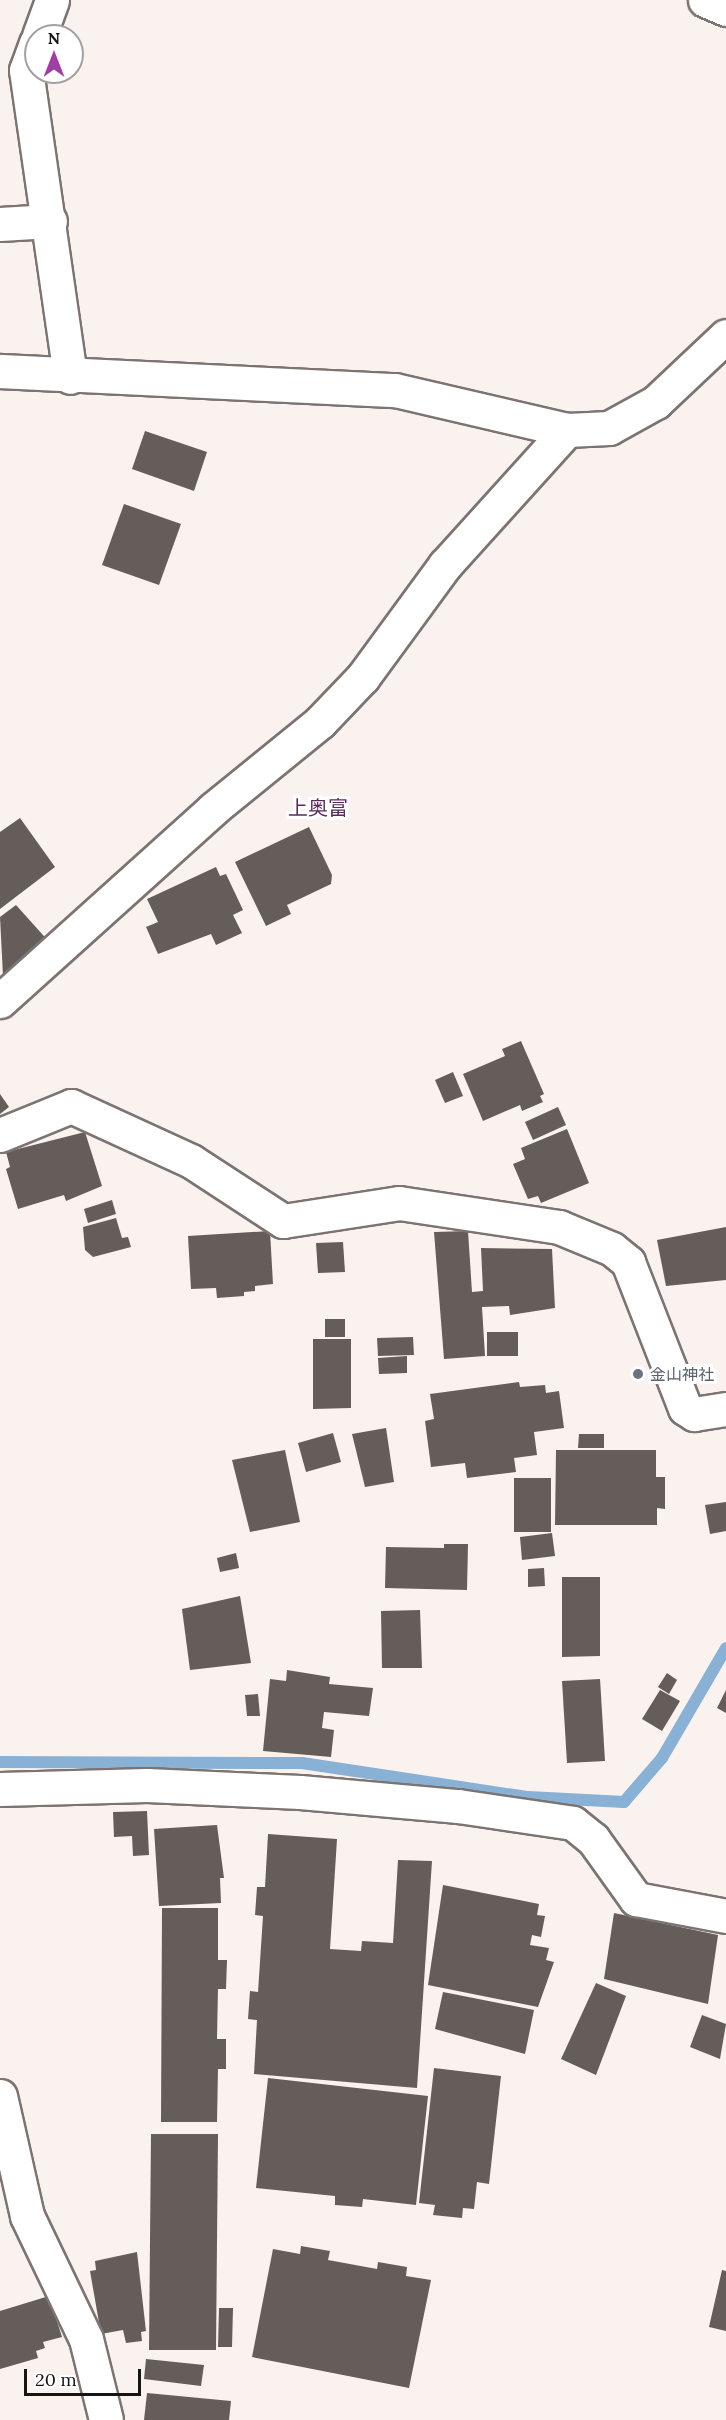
<!DOCTYPE html>
<html>
<head>
<meta charset="utf-8">
<style>
	body { margin:0 }
	#map { position:relative; width:726px; height:2420px; overflow:hidden; background:#faf2ee; font-family:Lora,"Noto Sans JP",serif }
	div>[style] { position:absolute }
	.stream>* { height:12px; margin:-6px; padding:0 6px; transform-origin:6px; border-radius:6px; background:#88b1d5 }
	.building>* { inset:0; background:#645d5a }
	.roads { filter:drop-shadow(2px 0 #7b7471) drop-shadow(-2px 0 #7b7471) drop-shadow(0 2px #7b7471) drop-shadow(0 -2px #7b7471) }
	.minor>* { height:33px; margin:-16.5px; padding:0 16.5px; transform-origin:16.5px; border-radius:16.5px; background:#fff }
	.secondary>* { height:33px; margin:-16.5px; padding:0 16.5px; transform-origin:16.5px; border-radius:16.5px; background:#fff }
	.dots>* { width:16px; height:16px; translate:-50% -50%; box-sizing:border-box; border:3px solid #fff; border-radius:50% }
	span { translate:-50% -50%; white-space:nowrap; text-align:center; line-height:1.15; -webkit-text-stroke:6px #fff; paint-order:stroke }
	.worship-label { font-size:16px; color:#5b616d }
	.left { translate:0 -50%; text-align:left }
	.quarter-label { font-size:20px; color:#5a2a5c }
	.north { position:absolute; left:24px; top:24px; width:60px; height:60px; box-sizing:border-box; background:#fff; border:2px solid #a2a1a1; border-radius:50%; rotate:0deg; font-size:16px; font-weight:700; line-height:24px; text-align:center; color:#171513 }
	.north::after { content:''; display:block; margin:auto; width:21px; height:27px; background:#a03ea5; clip-path:polygon(50% 0,100% 100%,50% 72%,0 100%) }
	.scale { position:absolute; left:24px; top:2369px; width:117px; height:27px; box-sizing:border-box; border:3px solid #171513; border-top:0; padding-left:8px; font-size:18px; line-height:21px; white-space:nowrap; color:#171513; -webkit-text-stroke:4px #fff; paint-order:stroke }
</style>
</head>
<body>
<div id="map">
	<div class="stream">
		<i style="left:0;top:1762px;width:302px;rotate:0.2deg"></i>
		<i style="left:302px;top:1763px;width:229px;rotate:8.6deg"></i>
		<i style="left:528px;top:1797px;width:96px;rotate:3deg"></i>
		<i style="left:624px;top:1802px;width:58px;rotate:-49.2deg"></i>
		<i style="left:662px;top:1758px;width:127px;rotate:-59.8deg"></i>
	</div>
	<div class="building">
		<i style="clip-path:polygon(145px 431px,207px 452px,194px 491px,132px 469px)"></i>
		<i style="clip-path:polygon(124px 504px,181px 524px,159px 585px,102px 565px)"></i>
		<i style="clip-path:polygon(20px 818px,55px 867px,0 909px,0 832px)"></i>
		<i style="clip-path:polygon(309px 827px,332px 875px,331px 884px,287px 905px,291px 914px,266px 926px,235px 862px)"></i>
		<i style="clip-path:polygon(216px 867px,220px 876px,226px 874px,243px 910px,233px 915px,242px 933px,216px 945px,211px 934px,158px 954px,146px 927px,158px 922px,147px 899px)"></i>
		<i style="clip-path:polygon(16px 905px,51px 944px,3px 976px,0 917px)"></i>
		<i style="clip-path:polygon(521px 1041px,544px 1094px,540px 1096px,543px 1102px,522px 1111px,520px 1105px,483px 1121px,463px 1074px,505px 1056px,502px 1049px)"></i>
		<i style="clip-path:polygon(453px 1072px,463px 1096px,445px 1103px,435px 1080px)"></i>
		<i style="clip-path:polygon(0 1094px,9px 1107px,0 1114px)"></i>
		<i style="clip-path:polygon(558px 1107px,566px 1125px,533px 1140px,525px 1122px)"></i>
		<i style="clip-path:polygon(567px 1129px,589px 1183px,541px 1203px,538px 1196px,528px 1199px,513px 1164px,525px 1159px,521px 1148px)"></i>
		<i style="clip-path:polygon(85px 1132px,102px 1186px,66px 1201px,64px 1195px,18px 1209px,6px 1169px,10px 1167px,6px 1152px)"></i>
		<i style="clip-path:polygon(112px 1200px,116px 1214px,88px 1223px,84px 1209px)"></i>
		<i style="clip-path:polygon(116px 1218px,122px 1238px,128px 1237px,131px 1247px,93px 1257px,85px 1250px,83px 1227px)"></i>
		<i style="clip-path:polygon(726px 1227px,726px 1280px,666px 1286px,657px 1240px)"></i>
		<i style="clip-path:polygon(270px 1231px,273px 1284px,255px 1286px,255px 1291px,244px 1292px,244px 1296px,217px 1298px,216px 1288px,191px 1289px,188px 1236px)"></i>
		<i style="clip-path:polygon(468px 1231px,472px 1292px,483px 1291px,481px 1248px,552px 1249px,555px 1308px,510px 1315px,509px 1306px,482px 1307px,485px 1356px,444px 1359px,434px 1232px)"></i>
		<i style="clip-path:polygon(343px 1242px,345px 1272px,318px 1273px,316px 1243px)"></i>
		<i style="clip-path:polygon(325px 1319px,345px 1319px,345px 1337px,325px 1337px)"></i>
		<i style="clip-path:polygon(487px 1332px,518px 1332px,518px 1356px,487px 1356px)"></i>
		<i style="clip-path:polygon(413px 1337px,414px 1355px,378px 1356px,377px 1338px)"></i>
		<i style="clip-path:polygon(313px 1339px,351px 1339px,351px 1408px,313px 1409px)"></i>
		<i style="clip-path:polygon(407px 1356px,407px 1373px,379px 1374px,378px 1358px)"></i>
		<i style="clip-path:polygon(519px 1382px,520px 1387px,545px 1385px,546px 1393px,559px 1391px,564px 1428px,534px 1432px,537px 1455px,514px 1458px,516px 1472px,467px 1478px,465px 1463px,431px 1467px,425px 1421px,434px 1419px,430px 1394px)"></i>
		<i style="clip-path:polygon(386px 1428px,394px 1482px,365px 1487px,352px 1434px)"></i>
		<i style="clip-path:polygon(333px 1433px,341px 1462px,306px 1472px,298px 1443px)"></i>
		<i style="clip-path:polygon(579px 1434px,604px 1434px,604px 1448px,578px 1448px)"></i>
		<i style="clip-path:polygon(285px 1450px,300px 1522px,250px 1532px,232px 1460px)"></i>
		<i style="clip-path:polygon(556px 1450px,656px 1450px,656px 1477px,665px 1477px,665px 1509px,657px 1508px,657px 1525px,555px 1525px)"></i>
		<i style="clip-path:polygon(514px 1478px,551px 1478px,551px 1532px,514px 1532px)"></i>
		<i style="clip-path:polygon(726px 1502px,726px 1531px,710px 1534px,705px 1505px)"></i>
		<i style="clip-path:polygon(552px 1533px,555px 1556px,522px 1560px,520px 1537px)"></i>
		<i style="clip-path:polygon(444px 1544px,468px 1544px,467px 1590px,385px 1588px,386px 1547px,444px 1548px)"></i>
		<i style="clip-path:polygon(236px 1553px,239px 1568px,220px 1572px,217px 1558px)"></i>
		<i style="clip-path:polygon(544px 1568px,545px 1586px,528px 1587px,528px 1569px)"></i>
		<i style="clip-path:polygon(562px 1577px,600px 1577px,600px 1656px,562px 1657px)"></i>
		<i style="clip-path:polygon(240px 1596px,251px 1663px,190px 1670px,182px 1609px)"></i>
		<i style="clip-path:polygon(420px 1610px,422px 1668px,382px 1668px,381px 1611px)"></i>
		<i style="clip-path:polygon(287px 1670px,330px 1677px,329px 1684px,373px 1688px,369px 1716px,324px 1712px,322px 1728px,334px 1730px,331px 1757px,263px 1751px,270px 1679px,286px 1681px)"></i>
		<i style="clip-path:polygon(667px 1673px,677px 1680px,669px 1694px,658px 1687px)"></i>
		<i style="clip-path:polygon(600px 1679px,605px 1761px,567px 1763px,562px 1681px)"></i>
		<i style="clip-path:polygon(660px 1690px,680px 1701px,662px 1731px,642px 1719px)"></i>
		<i style="clip-path:polygon(726px 1690px,726px 1713px,717px 1708px)"></i>
		<i style="clip-path:polygon(258px 1694px,260px 1716px,247px 1716px,245px 1695px)"></i>
		<i style="clip-path:polygon(147px 1811px,149px 1855px,133px 1856px,132px 1836px,114px 1837px,113px 1812px)"></i>
		<i style="clip-path:polygon(217px 1825px,224px 1878px,220px 1878px,221px 1903px,159px 1906px,154px 1829px)"></i>
		<i style="clip-path:polygon(268px 1834px,337px 1839px,330px 1949px,361px 1951px,362px 1941px,393px 1943px,398px 1860px,432px 1861px,417px 2088px,254px 2074px,257px 2020px,248px 2019px,250px 1991px,258px 1992px,263px 1916px,255px 1915px,257px 1887px,265px 1887px)"></i>
		<i style="clip-path:polygon(443px 1885px,539px 1904px,537px 1915px,545px 1916px,541px 1937px,532px 1935px,530px 1945px,549px 1948px,546px 1960px,554px 1962px,538px 2007px,428px 1985px)"></i>
		<i style="clip-path:polygon(162px 1908px,218px 1908px,218px 1960px,227px 1960px,226px 1989px,218px 1989px,217px 2039px,226px 2039px,226px 2069px,218px 2069px,217px 2122px,161px 2122px)"></i>
		<i style="clip-path:polygon(614px 1913px,718px 1935px,708px 2004px,604px 1979px)"></i>
		<i style="clip-path:polygon(596px 1983px,626px 1996px,596px 2075px,561px 2059px)"></i>
		<i style="clip-path:polygon(443px 1992px,534px 2010px,525px 2054px,435px 2029px)"></i>
		<i style="clip-path:polygon(702px 2015px,726px 2024px,720px 2059px,690px 2047px)"></i>
		<i style="clip-path:polygon(434px 2068px,501px 2076px,489px 2184px,477px 2182px,474px 2209px,463px 2208px,462px 2218px,433px 2215px,435px 2205px,419px 2203px)"></i>
		<i style="clip-path:polygon(268px 2078px,428px 2096px,416px 2205px,363px 2199px,362px 2207px,335px 2205px,335px 2196px,256px 2188px)"></i>
		<i style="clip-path:polygon(151px 2134px,218px 2134px,216px 2350px,149px 2350px)"></i>
		<i style="clip-path:polygon(301px 2246px,330px 2251px,328px 2260px,377px 2269px,378px 2262px,407px 2267px,406px 2276px,431px 2280px,409px 2388px,252px 2357px,273px 2249px,300px 2254px)"></i>
		<i style="clip-path:polygon(137px 2252px,146px 2331px,141px 2332px,142px 2341px,126px 2343px,123px 2330px,101px 2334px,90px 2271px,96px 2270px,95px 2261px)"></i>
		<i style="clip-path:polygon(722px 2270px,726px 2271px,726px 2331px,709px 2327px)"></i>
		<i style="clip-path:polygon(49px 2296px,62px 2337px,43px 2342px,45px 2348px,36px 2351px,38px 2358px,0 2369px,0 2311px)"></i>
		<i style="clip-path:polygon(219px 2308px,233px 2308px,232px 2347px,218px 2347px)"></i>
		<i style="clip-path:polygon(146px 2359px,204px 2365px,201px 2386px,144px 2379px)"></i>
		<i style="clip-path:polygon(147px 2393px,231px 2401px,229px 2420px,144px 2420px)"></i>
	</div>
	<div class="roads">
		<div class="minor">
			<i style="left:39px;top:36px;width:38px;rotate:-70deg"></i>
			<i style="left:36px;top:43px;width:29px;rotate:110deg"></i>
			<i style="left:26px;top:70px;width:310px;rotate:81.8deg"></i>
			<i style="left:0;top:224px;width:50px;rotate:-3.4deg"></i>
			<i style="left:0;top:371px;width:395px;rotate:2.8deg"></i>
			<i style="left:395px;top:390px;width:177px;rotate:13.1deg"></i>
			<i style="left:567px;top:430px;width:42px;rotate:-2.7deg"></i>
			<i style="left:609px;top:428px;width:54px;rotate:-29deg"></i>
			<i style="left:656px;top:402px;width:96px;rotate:-43.3deg"></i>
			<i style="left:0;top:1001px;width:287px;rotate:-42deg"></i>
			<i style="left:213px;top:809px;width:138px;rotate:-39.1deg"></i>
			<i style="left:320px;top:722px;width:62px;rotate:-46.3deg"></i>
			<i style="left:363px;top:677px;width:139px;rotate:-53.8deg"></i>
			<i style="left:445px;top:565px;width:182px;rotate:-47.9deg"></i>
			<i style="left:0;top:1135px;width:77px;rotate:-22.2deg"></i>
			<i style="left:71px;top:1106px;width:132px;rotate:24.6deg"></i>
			<i style="left:191px;top:1161px;width:110px;rotate:33.1deg"></i>
			<i style="left:283px;top:1221px;width:117px;rotate:-8.8deg"></i>
			<i style="left:399px;top:1203px;width:162px;rotate:8.5deg"></i>
			<i style="left:559px;top:1227px;width:57px;rotate:22.5deg"></i>
			<i style="left:612px;top:1249px;width:21px;rotate:39deg"></i>
			<i style="left:628px;top:1262px;width:157px;rotate:68.7deg"></i>
			<i style="left:685px;top:1408px;width:11px;rotate:34deg"></i>
			<i style="left:694px;top:1414px;width:32px;rotate:-9deg"></i>
			<i style="left:0;top:1789px;width:147px;rotate:-1.6deg"></i>
			<i style="left:147px;top:1785px;width:153px;rotate:2.6deg"></i>
			<i style="left:300px;top:1792px;width:159px;rotate:5.1deg"></i>
			<i style="left:458px;top:1806px;width:116px;rotate:8.4deg"></i>
			<i style="left:573px;top:1823px;width:26px;rotate:39deg"></i>
			<i style="left:593px;top:1839px;width:74px;rotate:54.4deg"></i>
			<i style="left:636px;top:1899px;width:92px;rotate:10.7deg"></i>
			<i style="left:0;top:2096px;width:123px;rotate:77.3deg"></i>
			<i style="left:27px;top:2216px;width:136px;rotate:64.4deg"></i>
			<i style="left:86px;top:2339px;width:83px;rotate:76.1deg"></i>
		</div>
		<div class="secondary">
			<i style="left:705px;top:0;width:23px;rotate:23deg"></i>
		</div>
	</div>
	<div class="dots">
		<i style="left:638px;top:1374px;background:#6b7280"></i>
	</div>
	<div class="worship-label">
		<span class="left" style="left:650px;top:1374px">金山神社</span>
	</div>
	<div class="quarter-label">
		<span style="left:318px;top:807px">上奥富</span>
	</div>
	<div class="north">N</div>
	<div class="scale">20 m</div>
</div>
</body>
</html>
